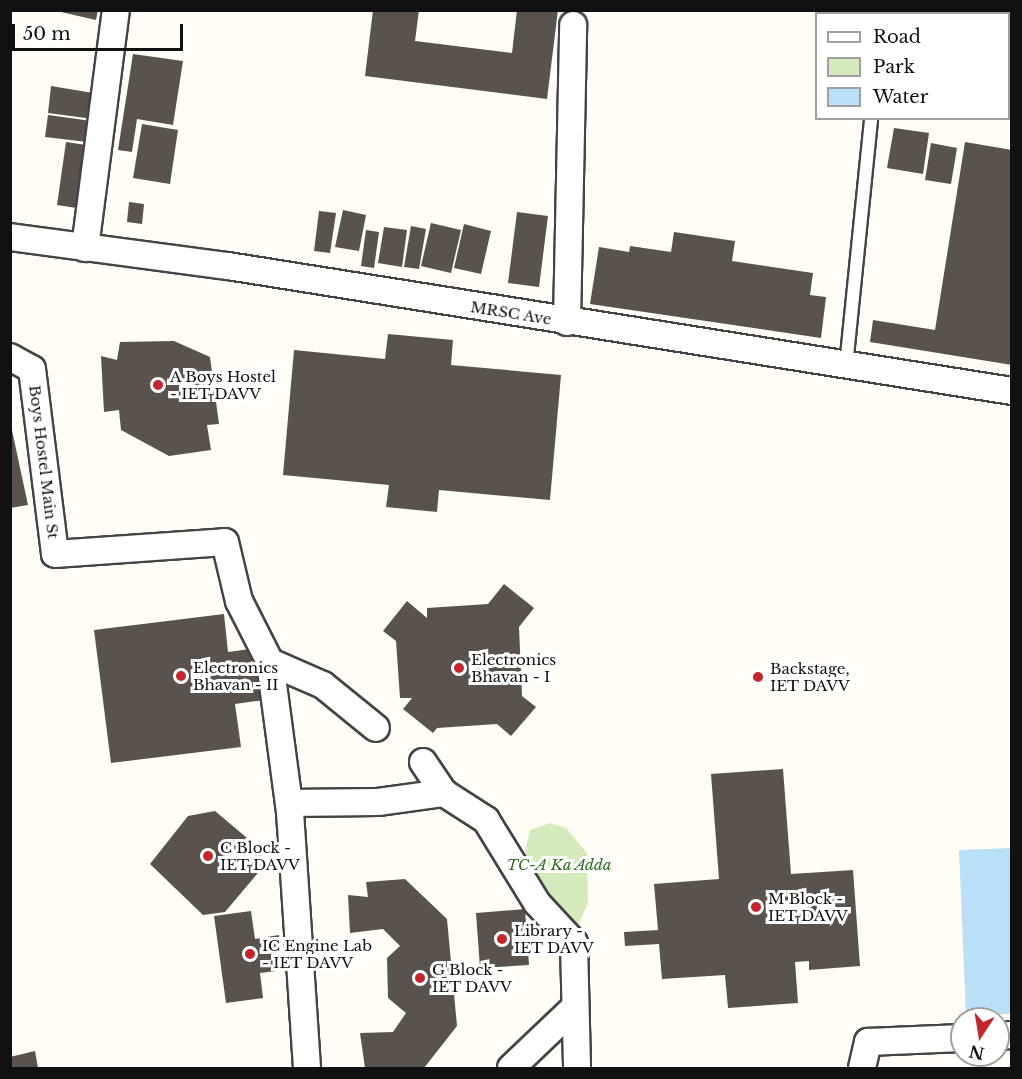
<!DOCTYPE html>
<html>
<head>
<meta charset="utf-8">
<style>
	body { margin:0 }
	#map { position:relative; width:1022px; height:1079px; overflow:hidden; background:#fffdf5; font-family:"Libre Baskerville",serif }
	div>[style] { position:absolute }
	.green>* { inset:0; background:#d5ebbd }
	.water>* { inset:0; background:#b9e0f7 }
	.building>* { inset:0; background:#5a524d }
	.roads { filter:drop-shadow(2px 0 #444) drop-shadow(-2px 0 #444) drop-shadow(0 2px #444) drop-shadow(0 -2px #444) }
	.service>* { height:12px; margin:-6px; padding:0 6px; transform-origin:6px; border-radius:6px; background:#fff }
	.minor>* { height:26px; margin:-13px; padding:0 13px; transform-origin:13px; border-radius:13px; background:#fff }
	.dots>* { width:16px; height:16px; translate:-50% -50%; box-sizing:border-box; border:3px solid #fff; border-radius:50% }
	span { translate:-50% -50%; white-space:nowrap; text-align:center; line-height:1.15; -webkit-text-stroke:6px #fff; paint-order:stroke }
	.street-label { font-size:15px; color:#111 }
	.poi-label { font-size:15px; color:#111 }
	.left { translate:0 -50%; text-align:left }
	.park-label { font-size:15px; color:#2f6b1f; font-style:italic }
	.frame { position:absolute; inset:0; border:12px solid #111; pointer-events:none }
	.legend { position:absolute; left:815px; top:12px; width:195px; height:108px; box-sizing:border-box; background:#fff; border:2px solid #a0a0a0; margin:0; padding:8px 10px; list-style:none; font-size:18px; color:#111 }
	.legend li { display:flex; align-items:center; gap:12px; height:30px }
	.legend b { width:30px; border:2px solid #a0a0a0 }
	.north { position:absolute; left:950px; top:1007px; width:60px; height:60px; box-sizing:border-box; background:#fff; border:2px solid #a0a0a0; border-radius:50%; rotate:192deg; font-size:16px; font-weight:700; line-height:24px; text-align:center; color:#111 }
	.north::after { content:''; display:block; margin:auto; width:21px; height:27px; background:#c4262e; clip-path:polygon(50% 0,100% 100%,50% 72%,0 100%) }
	.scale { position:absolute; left:12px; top:24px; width:171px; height:27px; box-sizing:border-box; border:3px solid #111; border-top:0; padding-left:8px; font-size:18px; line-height:21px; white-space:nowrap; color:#111; -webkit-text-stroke:4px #fff; paint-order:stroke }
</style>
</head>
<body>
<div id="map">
	<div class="green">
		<i style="clip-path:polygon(550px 823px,566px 828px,587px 853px,588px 903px,576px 930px,546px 903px,529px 868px,525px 851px,530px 830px)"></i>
	</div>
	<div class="water">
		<i style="clip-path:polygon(1011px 848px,1011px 1014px,966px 1015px,959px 850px)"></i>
	</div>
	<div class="building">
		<i style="clip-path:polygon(52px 10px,98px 10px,96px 20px)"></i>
		<i style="clip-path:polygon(373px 10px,419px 10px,415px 41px,512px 53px,517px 10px,558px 10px,547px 99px,365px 76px)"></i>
		<i style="clip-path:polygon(133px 54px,183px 61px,173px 125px,137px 119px,132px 152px,118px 150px)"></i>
		<i style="clip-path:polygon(51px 86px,105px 95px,101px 120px,48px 113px)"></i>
		<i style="clip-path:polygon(48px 115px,99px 122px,96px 143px,45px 137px)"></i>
		<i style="clip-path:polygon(142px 124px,178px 130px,170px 184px,133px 178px)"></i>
		<i style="clip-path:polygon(894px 128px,929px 133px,923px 174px,887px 168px)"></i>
		<i style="clip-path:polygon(66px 142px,93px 146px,83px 209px,57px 205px)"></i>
		<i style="clip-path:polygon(965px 142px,1012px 150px,1012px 365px,870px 342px,873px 320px,935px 330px)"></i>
		<i style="clip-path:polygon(931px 143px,957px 148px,951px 184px,925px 180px)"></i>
		<i style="clip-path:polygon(129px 202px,144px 204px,142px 224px,127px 222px)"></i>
		<i style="clip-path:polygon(343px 210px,366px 215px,359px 251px,335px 247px)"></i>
		<i style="clip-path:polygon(319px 211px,336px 213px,330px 253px,314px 251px)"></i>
		<i style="clip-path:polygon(517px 212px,548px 216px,539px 287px,508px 283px)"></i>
		<i style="clip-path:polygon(431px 223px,461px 230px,451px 273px,421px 266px)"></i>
		<i style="clip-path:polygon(464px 224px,491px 231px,481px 274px,454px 268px)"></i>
		<i style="clip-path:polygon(411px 226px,426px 229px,419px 269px,404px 267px)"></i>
		<i style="clip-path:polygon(384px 227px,407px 230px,402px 267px,378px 263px)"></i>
		<i style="clip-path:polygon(366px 230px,379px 232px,374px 268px,361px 266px)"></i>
		<i style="clip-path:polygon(674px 232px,735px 241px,732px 261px,813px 273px,810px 295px,826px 297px,821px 338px,590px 304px,599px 247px,629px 252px,630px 246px,671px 252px)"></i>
		<i style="clip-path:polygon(388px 334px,453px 340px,451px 365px,561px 375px,550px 500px,439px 490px,437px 512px,386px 507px,389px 485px,283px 475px,294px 350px,385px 359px)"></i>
		<i style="clip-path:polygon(174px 341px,210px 357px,219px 424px,207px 425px,211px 450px,169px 456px,121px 430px,119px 410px,104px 412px,101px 356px,117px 360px,120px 342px)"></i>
		<i style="clip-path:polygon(10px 421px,28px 505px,10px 508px)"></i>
		<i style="clip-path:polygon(504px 584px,534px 608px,519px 627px,522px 696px,536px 707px,511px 736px,497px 724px,437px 728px,433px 733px,403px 709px,412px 698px,400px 698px,396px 641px,383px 631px,407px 601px,427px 618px,427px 608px,488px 604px)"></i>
		<i style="clip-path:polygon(224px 614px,228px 652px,258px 648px,264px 700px,235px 704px,241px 747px,111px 763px,94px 630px)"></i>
		<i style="clip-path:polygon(783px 769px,791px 874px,853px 870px,860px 966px,809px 970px,809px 961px,795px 962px,798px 1003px,728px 1008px,725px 975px,662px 979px,659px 944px,625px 946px,624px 932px,658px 930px,654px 884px,719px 879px,711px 774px)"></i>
		<i style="clip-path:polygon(215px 811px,260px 849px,262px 868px,225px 912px,203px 915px,150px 864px,188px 816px)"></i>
		<i style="clip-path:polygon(405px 879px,447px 919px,457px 1026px,424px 1068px,365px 1068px,360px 1033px,393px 1032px,406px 1013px,388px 998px,387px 958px,400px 946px,383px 929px,350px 933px,348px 895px,368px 897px,366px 882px)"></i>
		<i style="clip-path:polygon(525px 909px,529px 965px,480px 968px,476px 913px)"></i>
		<i style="clip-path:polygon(251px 911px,255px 939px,279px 935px,284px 970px,260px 973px,263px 998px,226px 1003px,214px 916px)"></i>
		<i style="clip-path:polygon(35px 1051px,38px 1068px,10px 1068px,10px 1057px)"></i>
	</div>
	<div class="roads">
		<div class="service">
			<i style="left:882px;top:14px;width:4px;rotate:-76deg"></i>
			<i style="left:1008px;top:61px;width:4px"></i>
			<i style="left:846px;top:366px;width:249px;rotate:-84.2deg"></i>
		</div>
		<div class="minor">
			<i style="left:10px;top:237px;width:220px;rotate:7.6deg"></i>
			<i style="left:228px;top:266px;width:794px;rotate:9.06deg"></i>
			<i style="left:85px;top:248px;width:240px;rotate:-82.6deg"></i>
			<i style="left:567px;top:322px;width:297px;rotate:-88.8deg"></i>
			<i style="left:10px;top:357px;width:25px;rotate:29deg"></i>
			<i style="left:32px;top:369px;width:186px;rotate:82.9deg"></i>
			<i style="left:55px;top:554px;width:170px;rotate:-4deg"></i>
			<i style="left:225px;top:542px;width:61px;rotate:76.7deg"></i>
			<i style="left:239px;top:601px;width:68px;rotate:63.1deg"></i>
			<i style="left:270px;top:662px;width:151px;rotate:82.4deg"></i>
			<i style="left:290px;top:812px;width:257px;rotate:86.2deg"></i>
			<i style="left:270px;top:662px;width:58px;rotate:23.5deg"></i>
			<i style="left:323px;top:685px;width:68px;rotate:39.1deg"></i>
			<i style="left:423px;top:762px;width:37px;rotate:56deg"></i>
			<i style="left:289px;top:803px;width:89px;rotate:-0.6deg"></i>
			<i style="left:378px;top:802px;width:67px;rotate:-7.8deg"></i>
			<i style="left:444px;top:793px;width:50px;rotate:32.7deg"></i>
			<i style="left:486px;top:820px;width:97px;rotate:58.4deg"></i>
			<i style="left:537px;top:903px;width:54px;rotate:47.2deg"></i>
			<i style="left:574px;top:943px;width:125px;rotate:88.6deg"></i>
			<i style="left:998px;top:1036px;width:14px;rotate:-4deg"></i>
			<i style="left:511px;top:1068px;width:86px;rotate:-43.6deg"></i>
			<i style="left:862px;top:1068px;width:27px;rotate:-77deg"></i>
			<i style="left:868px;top:1042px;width:94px;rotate:-2.4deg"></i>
		</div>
	</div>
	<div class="dots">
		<i style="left:158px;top:385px;background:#c4262e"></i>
		<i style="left:459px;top:668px;background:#c4262e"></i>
		<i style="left:181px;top:676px;background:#c4262e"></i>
		<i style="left:758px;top:677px;background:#c4262e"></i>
		<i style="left:208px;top:856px;background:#c4262e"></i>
		<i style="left:756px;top:907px;background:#c4262e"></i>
		<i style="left:502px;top:939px;background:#c4262e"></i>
		<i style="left:250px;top:954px;background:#c4262e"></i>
		<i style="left:420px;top:978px;background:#c4262e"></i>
	</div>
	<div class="street-label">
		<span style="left:511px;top:313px;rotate:9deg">MRSC Ave</span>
		<span style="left:44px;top:462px;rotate:83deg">Boys Hostel Main St</span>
	</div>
	<div class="poi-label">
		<span class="left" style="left:170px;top:385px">A Boys Hostel<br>- IET DAVV</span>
		<span class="left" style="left:471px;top:668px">Electronics<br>Bhavan - I</span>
		<span class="left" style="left:193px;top:676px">Electronics<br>Bhavan - II</span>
		<span class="left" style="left:770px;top:677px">Backstage,<br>IET DAVV</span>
		<span class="left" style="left:220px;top:856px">C Block -<br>IET DAVV</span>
		<span class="left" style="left:768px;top:907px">M Block -<br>IET DAVV</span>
		<span class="left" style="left:514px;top:939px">Library -<br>IET DAVV</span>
		<span class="left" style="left:262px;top:954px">IC Engine Lab<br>- IET DAVV</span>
		<span class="left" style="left:432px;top:978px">G Block -<br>IET DAVV</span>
	</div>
	<div class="park-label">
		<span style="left:559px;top:865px">TC-A Ka Adda</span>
	</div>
	<div class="frame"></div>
	<ul class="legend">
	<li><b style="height:8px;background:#fff"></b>Road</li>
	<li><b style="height:16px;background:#d5ebbd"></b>Park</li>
	<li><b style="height:16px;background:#b9e0f7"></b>Water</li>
	</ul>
	<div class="north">N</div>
	<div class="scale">50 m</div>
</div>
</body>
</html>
